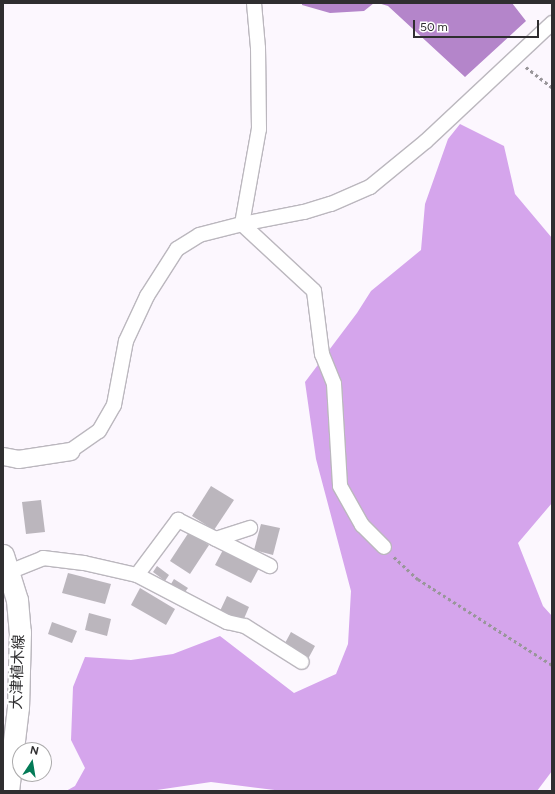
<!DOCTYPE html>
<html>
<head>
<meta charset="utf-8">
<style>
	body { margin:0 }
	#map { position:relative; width:555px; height:794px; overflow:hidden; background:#fcf7fe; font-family:Figtree,"Noto Sans JP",sans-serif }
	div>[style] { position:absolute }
	.forest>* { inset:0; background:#d5a5ec }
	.water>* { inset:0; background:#b485ca }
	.building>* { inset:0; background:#bbb6bd }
	.path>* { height:2.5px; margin-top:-1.25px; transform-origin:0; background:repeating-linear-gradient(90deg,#99969a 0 3px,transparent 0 6px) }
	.roads { filter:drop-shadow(1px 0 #bbb7be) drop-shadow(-1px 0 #bbb7be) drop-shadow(0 1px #bbb7be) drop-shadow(0 -1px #bbb7be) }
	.minor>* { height:14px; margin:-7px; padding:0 7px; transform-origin:7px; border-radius:7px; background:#fff }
	.tertiary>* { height:17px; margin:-8.5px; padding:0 8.5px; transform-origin:8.5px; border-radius:8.5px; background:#fff }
	.primary>* { height:21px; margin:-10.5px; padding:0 10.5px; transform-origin:10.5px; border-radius:10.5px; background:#fff }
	span { translate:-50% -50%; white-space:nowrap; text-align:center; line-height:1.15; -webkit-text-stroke:4px #fff; paint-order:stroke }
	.street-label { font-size:15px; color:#2f2e30 }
	.frame { position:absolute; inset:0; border:4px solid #2f2e30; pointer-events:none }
	.north { position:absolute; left:12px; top:742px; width:40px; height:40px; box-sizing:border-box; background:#fff; border:1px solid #acabac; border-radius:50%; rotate:12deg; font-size:11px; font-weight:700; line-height:16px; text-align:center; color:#2f2e30 }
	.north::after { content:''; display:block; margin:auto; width:14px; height:18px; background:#047b57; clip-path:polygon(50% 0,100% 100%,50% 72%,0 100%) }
	.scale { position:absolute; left:413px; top:20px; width:126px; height:18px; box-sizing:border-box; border:2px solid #2f2e30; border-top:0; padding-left:5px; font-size:12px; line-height:14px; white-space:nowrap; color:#2f2e30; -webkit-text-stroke:3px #fff; paint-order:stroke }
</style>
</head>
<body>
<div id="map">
	<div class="forest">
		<i style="clip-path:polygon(460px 124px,504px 146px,515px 194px,552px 238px,552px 503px,518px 543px,543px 606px,552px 616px,552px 771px,537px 791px,283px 791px,211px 782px,150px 791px,66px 791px,75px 786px,85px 768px,71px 740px,73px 687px,85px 657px,131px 660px,173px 654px,220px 636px,294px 693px,336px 674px,348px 644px,351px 591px,316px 459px,305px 382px,357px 313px,371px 291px,421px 250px,425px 204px,448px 139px)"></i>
	</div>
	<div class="water">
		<i style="clip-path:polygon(302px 3px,374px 3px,364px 11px,330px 13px,302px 5px)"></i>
		<i style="clip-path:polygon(378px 3px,512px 3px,526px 21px,465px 77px,388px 6px)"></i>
	</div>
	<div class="building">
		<i style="clip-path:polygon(211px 486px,234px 500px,214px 530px,192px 516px)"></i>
		<i style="clip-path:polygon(41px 500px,45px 532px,26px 534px,22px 502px)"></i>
		<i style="clip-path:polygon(261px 524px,280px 528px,273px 555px,254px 550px)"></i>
		<i style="clip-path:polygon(189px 532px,209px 545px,190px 574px,170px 561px)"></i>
		<i style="clip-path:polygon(223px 550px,259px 568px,251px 583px,215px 565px)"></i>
		<i style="clip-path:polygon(157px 566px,169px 575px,165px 581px,153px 572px)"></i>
		<i style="clip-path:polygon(68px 573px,111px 584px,105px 604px,62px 593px)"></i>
		<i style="clip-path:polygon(174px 579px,188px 588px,185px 592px,171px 584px)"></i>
		<i style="clip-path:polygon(140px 588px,175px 609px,166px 625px,131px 605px)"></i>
		<i style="clip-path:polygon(227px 596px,249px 607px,243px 621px,220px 611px)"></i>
		<i style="clip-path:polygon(89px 613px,111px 619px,107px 636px,85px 630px)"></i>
		<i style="clip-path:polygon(52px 622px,77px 631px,72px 643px,48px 634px)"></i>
		<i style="clip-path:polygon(291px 632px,315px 646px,308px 659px,284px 645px)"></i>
	</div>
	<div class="path">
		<i style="left:526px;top:67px;width:33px;rotate:38deg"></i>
		<i style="left:394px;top:557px;width:33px;rotate:43deg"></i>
		<i style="left:418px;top:579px;width:159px;rotate:32.7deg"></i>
	</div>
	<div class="roads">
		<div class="minor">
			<i style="left:242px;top:224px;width:98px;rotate:42.9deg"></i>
			<i style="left:314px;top:291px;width:64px;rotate:82.8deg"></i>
			<i style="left:322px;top:354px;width:32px;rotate:68deg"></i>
			<i style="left:334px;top:384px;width:102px;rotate:86.6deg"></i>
			<i style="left:340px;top:486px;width:45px;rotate:60.6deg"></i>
			<i style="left:362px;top:525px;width:31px;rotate:45deg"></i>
			<i style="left:242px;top:224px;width:97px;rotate:-79.9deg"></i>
			<i style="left:259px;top:129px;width:81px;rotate:-90.7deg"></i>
			<i style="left:258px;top:48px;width:45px;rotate:-95.1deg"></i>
			<i style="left:70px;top:451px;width:35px;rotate:-35deg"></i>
			<i style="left:99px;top:431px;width:30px;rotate:-60deg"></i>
			<i style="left:114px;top:405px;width:65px;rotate:-79.4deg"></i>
			<i style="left:126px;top:341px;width:50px;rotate:-65deg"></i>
			<i style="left:147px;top:296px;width:56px;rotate:-57.4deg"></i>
			<i style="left:177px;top:249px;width:26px;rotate:-32deg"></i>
			<i style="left:199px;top:235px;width:44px;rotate:-14.3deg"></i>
			<i style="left:242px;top:224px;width:63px;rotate:-11deg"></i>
			<i style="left:304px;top:212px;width:28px;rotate:-17deg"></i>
			<i style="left:331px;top:204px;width:43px;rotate:-23.6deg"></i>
			<i style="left:370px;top:187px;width:72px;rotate:-39.4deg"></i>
			<i style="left:426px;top:141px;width:173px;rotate:-43.1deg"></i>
			<i style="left:216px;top:539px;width:36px;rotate:-18deg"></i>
			<i style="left:9px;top:572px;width:37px;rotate:-22deg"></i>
			<i style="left:43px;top:558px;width:41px;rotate:7deg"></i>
			<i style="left:84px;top:563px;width:54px;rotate:12.8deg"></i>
			<i style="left:137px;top:575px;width:102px;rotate:27.6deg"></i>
			<i style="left:227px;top:622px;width:18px;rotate:13deg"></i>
			<i style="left:245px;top:626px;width:67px;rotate:32.3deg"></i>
			<i style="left:137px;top:575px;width:69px;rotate:-53.3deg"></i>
			<i style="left:178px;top:520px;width:103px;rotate:26.6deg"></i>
		</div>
		<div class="tertiary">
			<i style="left:3px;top:456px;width:15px;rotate:11deg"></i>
			<i style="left:18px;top:459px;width:53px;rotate:-8.7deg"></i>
		</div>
		<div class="primary">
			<i style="left:3px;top:555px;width:47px;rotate:72.7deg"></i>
			<i style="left:17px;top:600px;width:32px;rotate:85deg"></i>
			<i style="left:20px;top:632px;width:75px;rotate:91.5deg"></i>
			<i style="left:18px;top:707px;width:85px;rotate:96.8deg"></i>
		</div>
	</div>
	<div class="street-label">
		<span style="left:18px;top:672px;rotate:-88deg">大津植木線</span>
	</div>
	<div class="frame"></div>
	<div class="north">N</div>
	<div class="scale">50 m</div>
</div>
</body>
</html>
